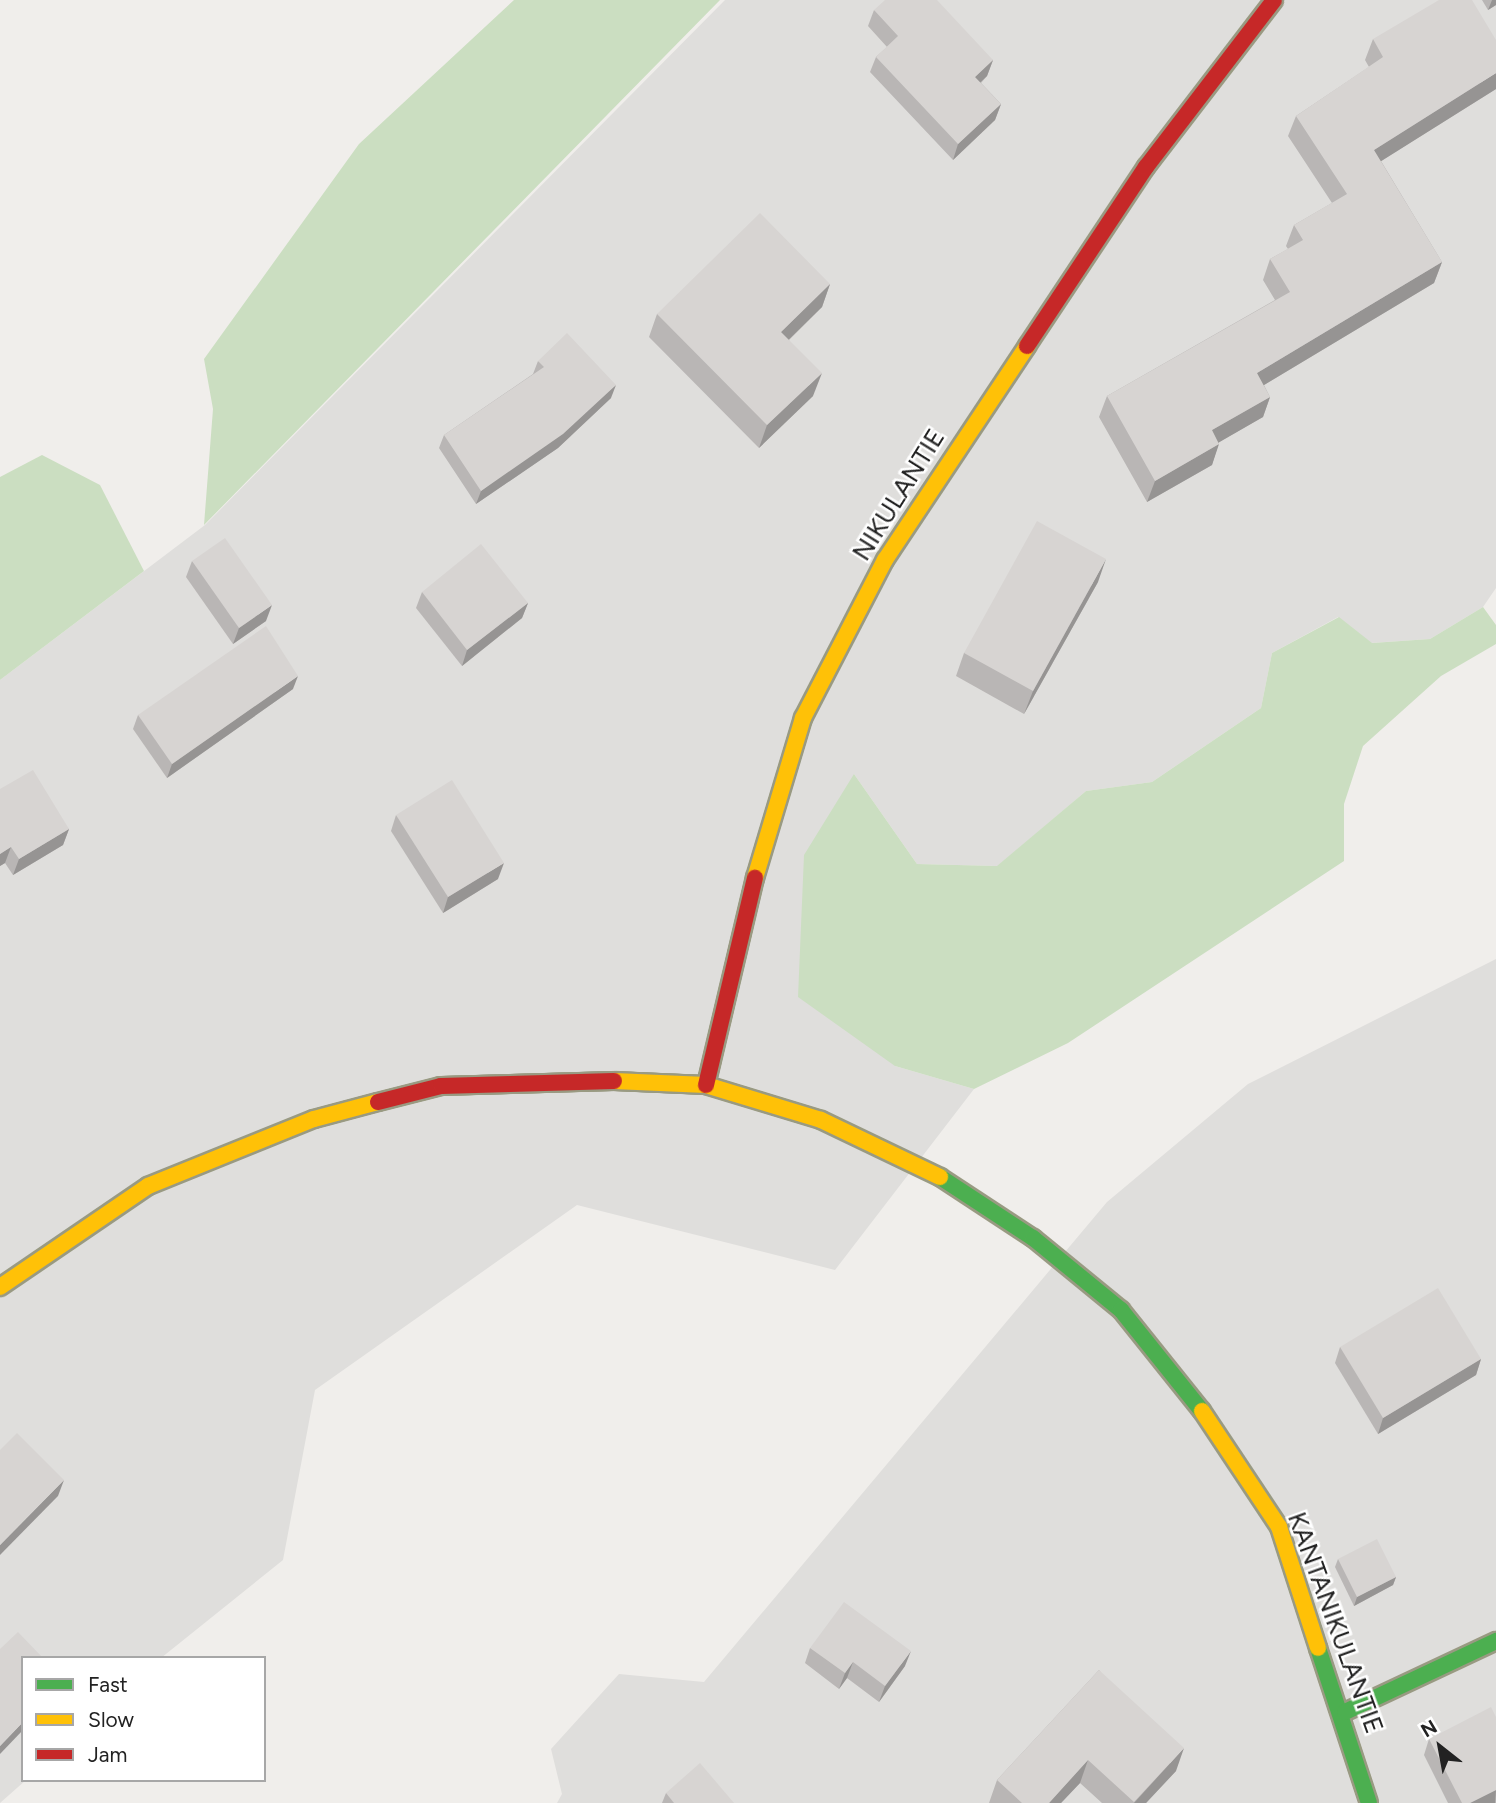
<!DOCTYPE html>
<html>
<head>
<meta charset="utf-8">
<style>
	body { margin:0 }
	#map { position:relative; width:1496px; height:1803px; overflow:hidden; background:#f0eeeb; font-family:Figtree,sans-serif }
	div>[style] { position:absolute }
	.residential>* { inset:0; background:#dfdedc }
	.forest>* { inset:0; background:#cbdec1 }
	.roads { filter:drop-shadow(2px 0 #999a82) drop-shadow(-2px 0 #999a82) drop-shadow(0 2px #999a82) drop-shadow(0 -2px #999a82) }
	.fast>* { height:16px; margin:-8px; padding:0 8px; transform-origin:8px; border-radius:8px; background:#4caf50 }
	.slow>* { height:16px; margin:-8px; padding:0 8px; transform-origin:8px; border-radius:8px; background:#ffc107 }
	.jam>* { height:16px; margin:-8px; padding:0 8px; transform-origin:8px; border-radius:8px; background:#c62828 }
	.wall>* { inset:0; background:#b9b6b5 }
	.shaded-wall>* { inset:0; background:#969493 }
	.building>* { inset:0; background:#d7d4d2 }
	span { translate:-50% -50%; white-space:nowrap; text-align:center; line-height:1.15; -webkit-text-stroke:5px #fff; paint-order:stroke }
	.street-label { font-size:26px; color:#222 }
	.legend { position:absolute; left:21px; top:1656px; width:245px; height:126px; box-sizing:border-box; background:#fff; border:2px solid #a7a7a7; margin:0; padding:9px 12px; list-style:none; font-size:21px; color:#222 }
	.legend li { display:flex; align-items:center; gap:14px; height:35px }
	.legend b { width:35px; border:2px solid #a7a7a7 }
	.north { position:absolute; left:1405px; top:1712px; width:70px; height:70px; -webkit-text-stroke:5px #fff; paint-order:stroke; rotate:329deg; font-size:19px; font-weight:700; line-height:28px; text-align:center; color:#222 }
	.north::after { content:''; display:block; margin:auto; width:24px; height:32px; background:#222; clip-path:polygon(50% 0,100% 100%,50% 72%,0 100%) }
</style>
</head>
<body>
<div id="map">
	<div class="residential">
		<i style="clip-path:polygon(725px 0,1496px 0,1496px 588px,1483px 607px,1430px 639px,1371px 643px,1338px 617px,1272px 653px,1261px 708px,1152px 782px,1086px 791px,998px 866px,917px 864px,854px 774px,895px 1066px,974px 1089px,835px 1270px,577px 1205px,315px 1390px,283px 1560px,161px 1658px,23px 1658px,26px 1780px,0 1803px,0 680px,205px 525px)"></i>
		<i style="clip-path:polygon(1496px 959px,1496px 1803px,557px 1803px,562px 1794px,551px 1749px,619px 1674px,704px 1682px,1107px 1202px,1248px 1084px)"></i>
	</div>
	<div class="forest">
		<i style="clip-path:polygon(514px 0,720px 0,204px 525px,213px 409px,204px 359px,359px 144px)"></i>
		<i style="clip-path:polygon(42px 455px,100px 485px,144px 571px,0 680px,0 477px)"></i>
		<i style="clip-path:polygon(1483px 607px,1496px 625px,1496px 644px,1441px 676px,1363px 746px,1344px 804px,1344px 861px,1068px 1043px,974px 1089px,895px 1066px,798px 997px,804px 855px,854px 774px,917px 864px,997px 866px,1086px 791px,1152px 782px,1261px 708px,1272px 653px,1339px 617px,1372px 643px,1430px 639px)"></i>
	</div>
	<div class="roads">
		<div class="fast">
			<i style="left:940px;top:1177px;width:111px;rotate:33.3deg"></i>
			<i style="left:1033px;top:1238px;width:114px;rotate:39.3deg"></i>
			<i style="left:1121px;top:1310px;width:129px;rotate:51.3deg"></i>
			<i style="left:1318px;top:1648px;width:163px;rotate:71.8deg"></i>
			<i style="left:1345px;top:1712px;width:167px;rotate:-25.2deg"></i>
		</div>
		<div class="slow">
			<i style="left:755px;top:878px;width:167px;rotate:-73.3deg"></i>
			<i style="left:803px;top:718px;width:178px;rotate:-62.6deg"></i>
			<i style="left:885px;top:560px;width:257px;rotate:-56.4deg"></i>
			<i style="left:614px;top:1081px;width:92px;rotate:2.5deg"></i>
			<i style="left:706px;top:1085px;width:120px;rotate:16.9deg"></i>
			<i style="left:821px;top:1120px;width:132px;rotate:25.6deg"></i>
			<i style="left:0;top:1287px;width:179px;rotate:-34.3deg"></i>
			<i style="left:148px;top:1186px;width:179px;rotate:-22deg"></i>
			<i style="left:314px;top:1119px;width:66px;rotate:-14.9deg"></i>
			<i style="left:1202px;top:1411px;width:139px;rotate:56.4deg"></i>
			<i style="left:1279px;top:1527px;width:127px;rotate:72.1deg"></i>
		</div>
		<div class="jam">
			<i style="left:1027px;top:346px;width:215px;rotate:-56.4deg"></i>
			<i style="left:1146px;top:167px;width:210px;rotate:-52.5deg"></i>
			<i style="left:706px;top:1085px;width:213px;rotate:-76.7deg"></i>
			<i style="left:378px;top:1102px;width:65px;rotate:-14.3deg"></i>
			<i style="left:441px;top:1086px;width:173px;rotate:-1.7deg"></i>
		</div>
	</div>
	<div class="wall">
		<i style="clip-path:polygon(1482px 0,1496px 0,1496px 5px,1488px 10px)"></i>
		<i style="clip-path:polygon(874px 10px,993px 60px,987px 76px,981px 83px,1001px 104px,995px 120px,953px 160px,870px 72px,876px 57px,887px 47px,868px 26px)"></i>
		<i style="clip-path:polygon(1373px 39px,1496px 89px,1381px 161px,1442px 262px,1434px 283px,1264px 385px,1270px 397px,1263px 417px,1219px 442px,1212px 465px,1147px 502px,1099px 417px,1107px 396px,1275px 300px,1263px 280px,1270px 259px,1288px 249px,1286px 246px,1294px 225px,1332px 203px,1288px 136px,1296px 116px,1369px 67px,1365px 60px)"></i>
		<i style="clip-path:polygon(830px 284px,822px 307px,789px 340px,813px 396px,759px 448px,649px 337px,657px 314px)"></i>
		<i style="clip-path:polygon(538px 361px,611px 398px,558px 448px,476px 504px,439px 448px,444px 435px,533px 374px)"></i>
		<i style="clip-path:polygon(192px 561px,266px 621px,233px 644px,186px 577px)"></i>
		<i style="clip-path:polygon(1098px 582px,1024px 714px,956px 676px,964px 653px)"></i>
		<i style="clip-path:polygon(422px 592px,528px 603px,522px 618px,462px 666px,416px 608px)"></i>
		<i style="clip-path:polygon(293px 689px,167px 778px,133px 729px,138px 715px)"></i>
		<i style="clip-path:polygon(0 789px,69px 829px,63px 845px,13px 875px,5px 863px,0 866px)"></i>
		<i style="clip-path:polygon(396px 815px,498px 879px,443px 913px,391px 831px)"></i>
		<i style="clip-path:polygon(1340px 1347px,1481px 1359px,1476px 1375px,1378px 1434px,1335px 1363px)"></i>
		<i style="clip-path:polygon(1338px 1559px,1396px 1577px,1393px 1585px,1354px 1606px,1335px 1567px)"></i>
		<i style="clip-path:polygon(810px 1648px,905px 1666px,879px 1702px,847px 1678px,839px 1689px,805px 1663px)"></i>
		<i style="clip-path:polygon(1099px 1670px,1176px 1771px,1146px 1803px,1102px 1803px,1080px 1783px,1061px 1803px,989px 1803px,997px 1780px)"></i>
		<i style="clip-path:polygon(1496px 1717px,1496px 1803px,1448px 1803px,1424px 1755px,1429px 1739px)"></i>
		<i style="clip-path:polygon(666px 1793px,734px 1803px,662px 1803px)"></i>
	</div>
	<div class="shaded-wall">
		<i style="clip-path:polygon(1492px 0,1496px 0,1496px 5px,1488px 10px)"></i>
		<i style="clip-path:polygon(993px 60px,987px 76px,969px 93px,975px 77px)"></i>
		<i style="clip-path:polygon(1496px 73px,1496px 89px,1367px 170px,1374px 150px)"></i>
		<i style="clip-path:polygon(1001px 104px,995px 120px,953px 160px,958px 144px)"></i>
		<i style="clip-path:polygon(1442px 262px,1434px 283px,1249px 394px,1257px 373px)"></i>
		<i style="clip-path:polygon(830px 284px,822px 307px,773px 355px,781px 332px)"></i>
		<i style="clip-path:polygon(822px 373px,813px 396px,759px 448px,767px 425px)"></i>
		<i style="clip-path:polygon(616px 385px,611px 398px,558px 448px,476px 504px,481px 491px)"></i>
		<i style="clip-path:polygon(1270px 397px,1263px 417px,1204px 451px,1212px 430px)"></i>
		<i style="clip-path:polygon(1219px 444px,1212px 465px,1147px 502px,1155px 481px)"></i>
		<i style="clip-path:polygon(1106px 559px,1098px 582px,1024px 714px,1033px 691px)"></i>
		<i style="clip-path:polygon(528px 603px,522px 618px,462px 666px,467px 650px)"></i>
		<i style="clip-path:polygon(272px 605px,266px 621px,233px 644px,239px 628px)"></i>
		<i style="clip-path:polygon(298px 676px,293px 689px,167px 778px,172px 764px)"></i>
		<i style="clip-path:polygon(69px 829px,63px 845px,13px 875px,19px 859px)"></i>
		<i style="clip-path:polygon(11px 847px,5px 863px,0 866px,0 854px)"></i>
		<i style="clip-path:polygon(504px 863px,498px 879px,443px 913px,448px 897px)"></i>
		<i style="clip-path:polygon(1481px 1359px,1476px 1375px,1378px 1434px,1383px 1418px)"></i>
		<i style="clip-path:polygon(64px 1480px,58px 1496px,0 1555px,0 1545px)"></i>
		<i style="clip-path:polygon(1396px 1577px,1393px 1585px,1354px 1606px,1357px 1597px)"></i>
		<i style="clip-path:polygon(911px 1651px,905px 1666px,879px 1702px,885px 1686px)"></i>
		<i style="clip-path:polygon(853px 1662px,847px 1678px,839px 1689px,845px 1673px)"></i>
		<i style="clip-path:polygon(23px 1722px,23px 1730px,0 1754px,0 1746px)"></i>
		<i style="clip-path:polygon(1184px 1748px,1176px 1771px,1146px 1803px,1134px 1803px)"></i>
		<i style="clip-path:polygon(1088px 1760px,1080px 1783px,1061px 1803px,1049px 1803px)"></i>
		<i style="clip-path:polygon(1496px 1790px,1495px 1803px,1470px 1803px)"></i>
	</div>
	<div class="building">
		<i style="clip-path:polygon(885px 0,937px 0,993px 60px,975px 77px,1001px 104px,958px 144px,876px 57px,898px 36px,874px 10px)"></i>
		<i style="clip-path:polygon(1439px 0,1472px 0,1496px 40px,1496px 73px,1374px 150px,1442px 262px,1257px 373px,1270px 397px,1212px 430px,1219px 444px,1155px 481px,1107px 396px,1290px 292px,1270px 259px,1303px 240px,1294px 225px,1347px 194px,1296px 116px,1383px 57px,1373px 39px)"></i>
		<i style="clip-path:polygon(760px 213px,830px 284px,781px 332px,822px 373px,767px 425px,657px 314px)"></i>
		<i style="clip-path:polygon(567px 333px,616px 385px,563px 434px,481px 491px,444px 435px,544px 367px,538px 361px)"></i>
		<i style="clip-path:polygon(1037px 521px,1106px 559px,1033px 691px,964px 653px)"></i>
		<i style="clip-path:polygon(225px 538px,272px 605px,239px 628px,192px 561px)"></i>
		<i style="clip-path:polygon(481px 544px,528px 603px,467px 650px,422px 592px)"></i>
		<i style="clip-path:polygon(266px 626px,298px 676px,172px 764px,138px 715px)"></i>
		<i style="clip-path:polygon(33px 770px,69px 829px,19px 859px,11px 847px,0 854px,0 789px)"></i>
		<i style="clip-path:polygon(452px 780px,504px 863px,448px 897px,396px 815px)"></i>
		<i style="clip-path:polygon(1438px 1288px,1481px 1359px,1383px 1418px,1340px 1347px)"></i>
		<i style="clip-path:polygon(17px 1433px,64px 1480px,0 1545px,0 1450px)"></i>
		<i style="clip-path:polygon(1377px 1539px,1396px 1577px,1357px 1597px,1338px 1559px)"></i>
		<i style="clip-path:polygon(844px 1602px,911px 1651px,885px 1686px,853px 1662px,845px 1673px,810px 1648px)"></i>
		<i style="clip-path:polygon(18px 1632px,43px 1658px,23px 1658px,23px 1722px,0 1746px,0 1649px)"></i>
		<i style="clip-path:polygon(1099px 1670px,1184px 1748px,1134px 1802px,1088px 1760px,1049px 1803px,1022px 1803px,997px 1780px)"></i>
		<i style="clip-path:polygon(1491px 1707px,1496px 1717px,1496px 1790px,1470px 1803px,1462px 1803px,1429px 1739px)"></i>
		<i style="clip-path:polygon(700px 1763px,734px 1803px,674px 1803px,666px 1793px)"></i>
	</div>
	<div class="street-label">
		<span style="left:899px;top:495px;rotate:-58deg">NIKULANTIE</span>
		<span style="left:1335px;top:1623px;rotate:70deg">KANTANIKULANTIE</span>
	</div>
	<ul class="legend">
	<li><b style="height:9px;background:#4caf50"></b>Fast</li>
	<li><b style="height:9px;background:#ffc107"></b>Slow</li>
	<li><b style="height:9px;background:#c62828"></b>Jam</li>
	</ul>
	<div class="north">N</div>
</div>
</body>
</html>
